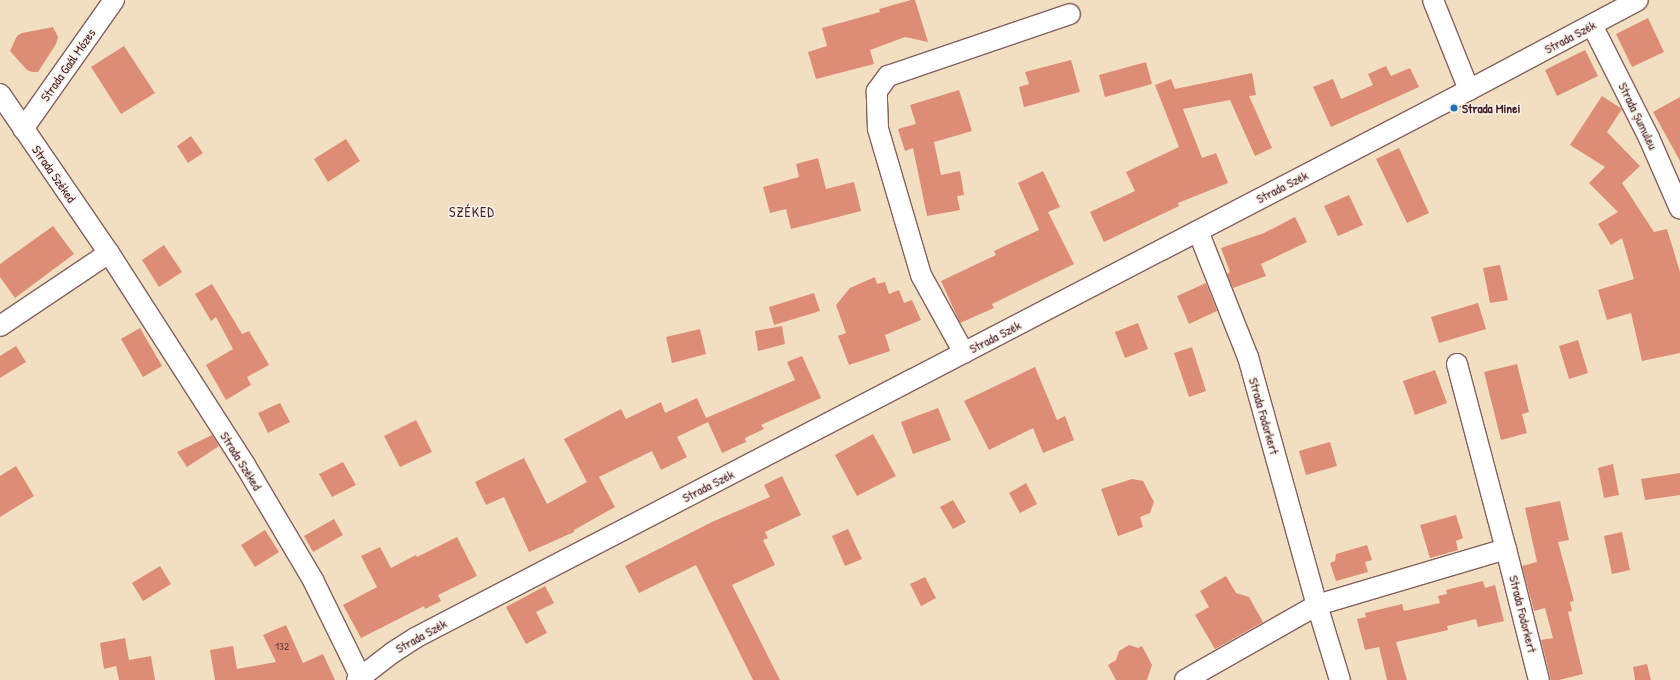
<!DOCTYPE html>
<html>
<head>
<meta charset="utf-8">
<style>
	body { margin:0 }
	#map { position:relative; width:1680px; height:680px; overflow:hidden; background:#f2dec1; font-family:"Patrick Hand",sans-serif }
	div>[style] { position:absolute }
	.building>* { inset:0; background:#dd8d76 }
	.roads { filter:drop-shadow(1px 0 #856260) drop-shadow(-1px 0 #856260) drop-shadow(0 1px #856260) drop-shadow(0 -1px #856260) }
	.minor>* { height:20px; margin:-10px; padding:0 10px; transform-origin:10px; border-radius:10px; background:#fff }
	.dots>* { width:11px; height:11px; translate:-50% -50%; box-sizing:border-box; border:2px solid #f7f3e8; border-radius:50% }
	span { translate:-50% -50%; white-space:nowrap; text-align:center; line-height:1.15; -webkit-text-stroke:3px #f7f3e8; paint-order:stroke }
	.number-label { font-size:11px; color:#6f3a3e }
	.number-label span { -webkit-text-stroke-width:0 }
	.street-label { font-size:13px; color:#4a1f2b }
	.poi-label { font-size:13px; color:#4a1f2b; font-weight:700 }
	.left { translate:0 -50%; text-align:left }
	.neighbourhood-label { font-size:14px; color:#4a1f2b; letter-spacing:1px }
</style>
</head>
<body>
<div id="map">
	<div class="building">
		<i style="clip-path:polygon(911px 0,915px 0,928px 42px,905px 37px,870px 50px,874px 64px,816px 79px,808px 52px,827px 46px,822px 28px,880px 12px,879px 9px)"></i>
		<i style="clip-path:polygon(1648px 18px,1664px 52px,1632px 67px,1616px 34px)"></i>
		<i style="clip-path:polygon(53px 27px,58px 37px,56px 44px,38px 72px,32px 72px,27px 70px,10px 51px,17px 36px,22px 33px)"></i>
		<i style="clip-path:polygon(124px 46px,155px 93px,121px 114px,91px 67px)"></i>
		<i style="clip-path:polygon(1585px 50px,1598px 76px,1557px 96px,1545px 70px)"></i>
		<i style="clip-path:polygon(1071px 60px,1080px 92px,1024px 107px,1019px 87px,1029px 84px,1025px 72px)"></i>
		<i style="clip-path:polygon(1146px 62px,1152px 84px,1105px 97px,1099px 75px)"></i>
		<i style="clip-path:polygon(1386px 66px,1391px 76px,1410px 68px,1419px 87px,1331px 127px,1313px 87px,1333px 79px,1341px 99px,1373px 85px,1368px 74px)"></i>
		<i style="clip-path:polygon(1252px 73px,1256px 95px,1249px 96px,1272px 148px,1255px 156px,1230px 100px,1183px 109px,1202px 158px,1216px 153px,1228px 183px,1178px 203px,1179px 206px,1104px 242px,1090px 212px,1135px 191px,1126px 172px,1179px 147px,1155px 85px,1171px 79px,1175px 89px)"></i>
		<i style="clip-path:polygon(959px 90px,972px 131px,934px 142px,941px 175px,960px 171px,964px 195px,957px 196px,960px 210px,927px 216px,913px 148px,905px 151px,898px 129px,916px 124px,910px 105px)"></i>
		<i style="clip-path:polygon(1602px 96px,1622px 109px,1607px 132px,1640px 166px,1622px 183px,1654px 232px,1667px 229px,1680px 272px,1680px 353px,1642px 361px,1631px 313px,1607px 320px,1598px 290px,1634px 279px,1622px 238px,1611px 245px,1598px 224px,1618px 212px,1589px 183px,1605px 167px,1570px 145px)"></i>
		<i style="clip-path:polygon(1680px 97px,1680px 161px,1653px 112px)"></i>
		<i style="clip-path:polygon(191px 136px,203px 153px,188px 163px,177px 146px)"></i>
		<i style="clip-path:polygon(346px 139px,360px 161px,328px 182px,314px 159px)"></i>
		<i style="clip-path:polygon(1399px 148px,1429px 213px,1407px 223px,1376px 159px)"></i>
		<i style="clip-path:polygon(818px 158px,826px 189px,854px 182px,861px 211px,791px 229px,786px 209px,770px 213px,763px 187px,799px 177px,796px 164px)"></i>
		<i style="clip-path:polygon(1043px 171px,1060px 207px,1048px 212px,1074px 264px,992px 304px,994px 308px,960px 323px,941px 281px,996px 255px,994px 251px,1039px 230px,1018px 183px)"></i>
		<i style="clip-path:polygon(1349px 195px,1363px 225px,1338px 236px,1324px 206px)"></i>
		<i style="clip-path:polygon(1295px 217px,1307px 242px,1261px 264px,1266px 276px,1233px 288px,1227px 274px,1230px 272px,1221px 248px,1264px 233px)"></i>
		<i style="clip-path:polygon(53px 226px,74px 254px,15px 298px,0 277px,0 264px)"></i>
		<i style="clip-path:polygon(164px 245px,182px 272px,159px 287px,142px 260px)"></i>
		<i style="clip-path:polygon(1500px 265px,1508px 300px,1490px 303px,1483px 268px)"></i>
		<i style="clip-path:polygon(875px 277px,877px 284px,885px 282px,889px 294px,899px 290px,904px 303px,912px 300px,921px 320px,885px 335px,890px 351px,849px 365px,838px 336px,846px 333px,836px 305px,850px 288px)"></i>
		<i style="clip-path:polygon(1206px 283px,1217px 311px,1189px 324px,1177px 296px)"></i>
		<i style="clip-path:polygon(212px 284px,242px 334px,249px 331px,269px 365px,247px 377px,251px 385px,226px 400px,206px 365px,233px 349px,216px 317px,211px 321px,195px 294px)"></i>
		<i style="clip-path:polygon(814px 293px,820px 311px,774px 325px,769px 307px)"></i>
		<i style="clip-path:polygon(1478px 303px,1486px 329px,1439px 343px,1431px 317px)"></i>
		<i style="clip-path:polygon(1138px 323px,1148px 349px,1125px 358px,1115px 332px)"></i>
		<i style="clip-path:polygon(782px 326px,785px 344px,758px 351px,755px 331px)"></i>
		<i style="clip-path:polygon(140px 328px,162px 366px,143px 377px,121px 339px)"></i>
		<i style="clip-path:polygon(700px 329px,706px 354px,672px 363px,666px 337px)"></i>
		<i style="clip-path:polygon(1578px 340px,1588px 373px,1569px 379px,1559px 346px)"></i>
		<i style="clip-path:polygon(16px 346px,26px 362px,0 378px,0 356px)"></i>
		<i style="clip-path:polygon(1192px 347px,1206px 391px,1189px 397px,1174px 353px)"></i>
		<i style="clip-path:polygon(802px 356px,821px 398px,761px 425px,764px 429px,745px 438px,746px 442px,722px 453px,708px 422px,677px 437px,687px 457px,661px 470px,652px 451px,599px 477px,615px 507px,574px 530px,574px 532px,529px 552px,504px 497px,486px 505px,475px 482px,524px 458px,547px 504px,587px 482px,564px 439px,621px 409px,626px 419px,661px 402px,665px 413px,697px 398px,706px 418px,795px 380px,787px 362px)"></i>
		<i style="clip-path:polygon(1517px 364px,1529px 412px,1522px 414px,1527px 433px,1501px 440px,1484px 372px)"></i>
		<i style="clip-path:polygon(1035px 367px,1057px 420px,1065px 416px,1074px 440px,1043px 453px,1033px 428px,989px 450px,964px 401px)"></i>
		<i style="clip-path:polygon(1435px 370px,1447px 403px,1415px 415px,1403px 381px)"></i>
		<i style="clip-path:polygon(280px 403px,290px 422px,268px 433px,258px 413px)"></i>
		<i style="clip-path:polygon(938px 408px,951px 440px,913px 454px,901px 422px)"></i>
		<i style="clip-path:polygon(416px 420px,432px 452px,400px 467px,384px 436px)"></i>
		<i style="clip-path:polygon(873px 434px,896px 476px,857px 496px,835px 455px)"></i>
		<i style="clip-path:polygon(212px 435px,219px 446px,187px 467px,177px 452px)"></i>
		<i style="clip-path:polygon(1330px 442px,1337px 466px,1306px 475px,1299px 451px)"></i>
		<i style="clip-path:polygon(343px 462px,356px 485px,332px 497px,319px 474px)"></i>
		<i style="clip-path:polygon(1613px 464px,1619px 495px,1604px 498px,1598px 468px)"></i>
		<i style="clip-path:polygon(16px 466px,34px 496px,0 517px,0 476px)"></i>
		<i style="clip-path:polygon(1680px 473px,1680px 495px,1645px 500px,1641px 479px)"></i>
		<i style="clip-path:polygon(782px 476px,801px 515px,765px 532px,768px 538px,763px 540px,775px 565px,732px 585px,780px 680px,753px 680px,696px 565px,639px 593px,625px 566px,712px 522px,770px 497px,764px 485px)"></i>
		<i style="clip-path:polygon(1132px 479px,1143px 481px,1154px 502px,1150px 513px,1140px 517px,1143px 527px,1118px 536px,1101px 489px)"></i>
		<i style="clip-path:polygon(1026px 483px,1037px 504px,1020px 513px,1009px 493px)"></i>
		<i style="clip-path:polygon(953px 500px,966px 522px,953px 529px,940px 507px)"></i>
		<i style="clip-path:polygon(1560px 501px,1569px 540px,1558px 542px,1574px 601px,1570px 602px,1572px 611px,1568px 612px,1583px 674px,1559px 680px,1551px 680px,1541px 640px,1553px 638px,1545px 608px,1534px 611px,1522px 566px,1537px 562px,1525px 508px)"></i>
		<i style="clip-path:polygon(1456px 515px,1463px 538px,1456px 541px,1458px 550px,1430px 558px,1420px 525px)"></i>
		<i style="clip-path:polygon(334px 519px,343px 535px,313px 552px,304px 536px)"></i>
		<i style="clip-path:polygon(848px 529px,862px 559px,845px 566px,832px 536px)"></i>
		<i style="clip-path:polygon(265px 530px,279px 552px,255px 567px,241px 545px)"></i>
		<i style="clip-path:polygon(1622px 532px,1630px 570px,1612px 574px,1604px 536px)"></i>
		<i style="clip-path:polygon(457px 537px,477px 576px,438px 595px,441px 601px,425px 609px,424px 606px,361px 638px,343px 605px,377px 587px,361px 556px,380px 547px,391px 568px,416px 555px,417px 557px)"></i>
		<i style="clip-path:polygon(1367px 545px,1372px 560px,1365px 562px,1368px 572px,1336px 581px,1330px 563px,1335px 561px,1336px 554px)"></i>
		<i style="clip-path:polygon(160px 566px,171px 584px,143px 601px,132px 583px)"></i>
		<i style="clip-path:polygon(1226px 576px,1236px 593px,1249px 597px,1263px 622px,1215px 649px,1195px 615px,1209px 607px,1200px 591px)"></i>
		<i style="clip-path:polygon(925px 577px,936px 598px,921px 606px,910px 584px)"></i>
		<i style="clip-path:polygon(1483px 581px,1485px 588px,1495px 585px,1504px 621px,1478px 627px,1476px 619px,1447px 626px,1448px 630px,1396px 642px,1407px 680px,1387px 680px,1379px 647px,1365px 650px,1357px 619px,1366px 617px,1365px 613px,1402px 604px,1404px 611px,1440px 603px,1438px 596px,1447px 594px,1446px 590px)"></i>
		<i style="clip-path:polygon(545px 586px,554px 603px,536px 612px,547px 633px,526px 644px,506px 607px)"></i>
		<i style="clip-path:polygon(286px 625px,303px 663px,323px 654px,335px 680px,215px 680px,210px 650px,233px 646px,237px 669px,276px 662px,263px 635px)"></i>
		<i style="clip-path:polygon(125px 638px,129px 660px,151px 656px,155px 680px,119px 680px,116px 666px,104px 669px,100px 643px)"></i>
		<i style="clip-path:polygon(1129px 645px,1138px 648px,1142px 646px,1152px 665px,1147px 680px,1116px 680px,1108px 665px,1116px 660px,1119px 651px)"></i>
		<i style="clip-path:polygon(1647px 664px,1651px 680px,1635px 680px,1633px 667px)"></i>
	</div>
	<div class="roads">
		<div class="minor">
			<i style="left:1433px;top:0;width:97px;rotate:68.2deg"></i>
			<i style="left:1592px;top:25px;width:127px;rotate:63.2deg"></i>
			<i style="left:1649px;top:138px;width:77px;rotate:66.4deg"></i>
			<i style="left:0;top:94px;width:193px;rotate:55.6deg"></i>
			<i style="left:109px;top:253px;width:252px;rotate:57.3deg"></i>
			<i style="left:245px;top:465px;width:134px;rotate:59.4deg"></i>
			<i style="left:313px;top:580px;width:111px;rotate:63.9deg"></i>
			<i style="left:23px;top:129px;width:158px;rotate:-54.8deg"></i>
			<i style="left:1198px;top:231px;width:136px;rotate:68.4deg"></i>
			<i style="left:1248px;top:357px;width:257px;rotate:74.5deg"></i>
			<i style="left:1317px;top:605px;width:78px;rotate:73deg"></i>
			<i style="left:0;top:326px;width:131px;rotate:-33.8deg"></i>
			<i style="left:964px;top:353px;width:89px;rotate:-118.9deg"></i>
			<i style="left:921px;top:275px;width:152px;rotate:-106.4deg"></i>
			<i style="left:878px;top:129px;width:38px;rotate:-92deg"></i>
			<i style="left:877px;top:91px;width:19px;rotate:-54deg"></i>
			<i style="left:888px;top:76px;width:192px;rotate:-18.8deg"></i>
			<i style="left:1457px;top:364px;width:191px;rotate:75.2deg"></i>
			<i style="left:357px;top:680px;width:44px;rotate:-37.6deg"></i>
			<i style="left:392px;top:653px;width:27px;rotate:-33deg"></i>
			<i style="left:415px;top:638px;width:1188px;rotate:-27.47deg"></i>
			<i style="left:1469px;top:90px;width:191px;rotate:-28deg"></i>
			<i style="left:1185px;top:680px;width:152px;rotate:-29.6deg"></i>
			<i style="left:1317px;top:605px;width:197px;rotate:-16.5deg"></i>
			<i style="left:1506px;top:549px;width:135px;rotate:75.9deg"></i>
		</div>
	</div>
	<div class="dots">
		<i style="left:1454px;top:108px;background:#1f6fb2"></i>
	</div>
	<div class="number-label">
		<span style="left:282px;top:646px">132</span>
	</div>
	<div class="street-label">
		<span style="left:1570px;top:37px;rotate:-28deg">Strada Szék</span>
		<span style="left:68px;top:65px;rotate:-55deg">Strada Gaál Mózes</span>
		<span style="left:1638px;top:116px;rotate:64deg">Strada Șumuleu</span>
		<span style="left:54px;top:174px;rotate:55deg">Strada Széked</span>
		<span style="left:1282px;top:187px;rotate:-27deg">Strada Szék</span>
		<span style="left:995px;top:337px;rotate:-27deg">Strada Szék</span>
		<span style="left:1264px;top:416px;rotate:74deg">Strada Fodorkert</span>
		<span style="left:241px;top:461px;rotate:58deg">Strada Széked</span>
		<span style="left:708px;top:486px;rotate:-27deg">Strada Szék</span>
		<span style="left:1523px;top:614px;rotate:76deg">Strada Fodorkert</span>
		<span style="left:421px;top:636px;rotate:-29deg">Strada Szék</span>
	</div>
	<div class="poi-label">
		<span class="left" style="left:1462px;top:108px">Strada Minei</span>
	</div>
	<div class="neighbourhood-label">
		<span style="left:472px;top:212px">SZÉKED</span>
	</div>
</div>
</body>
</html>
